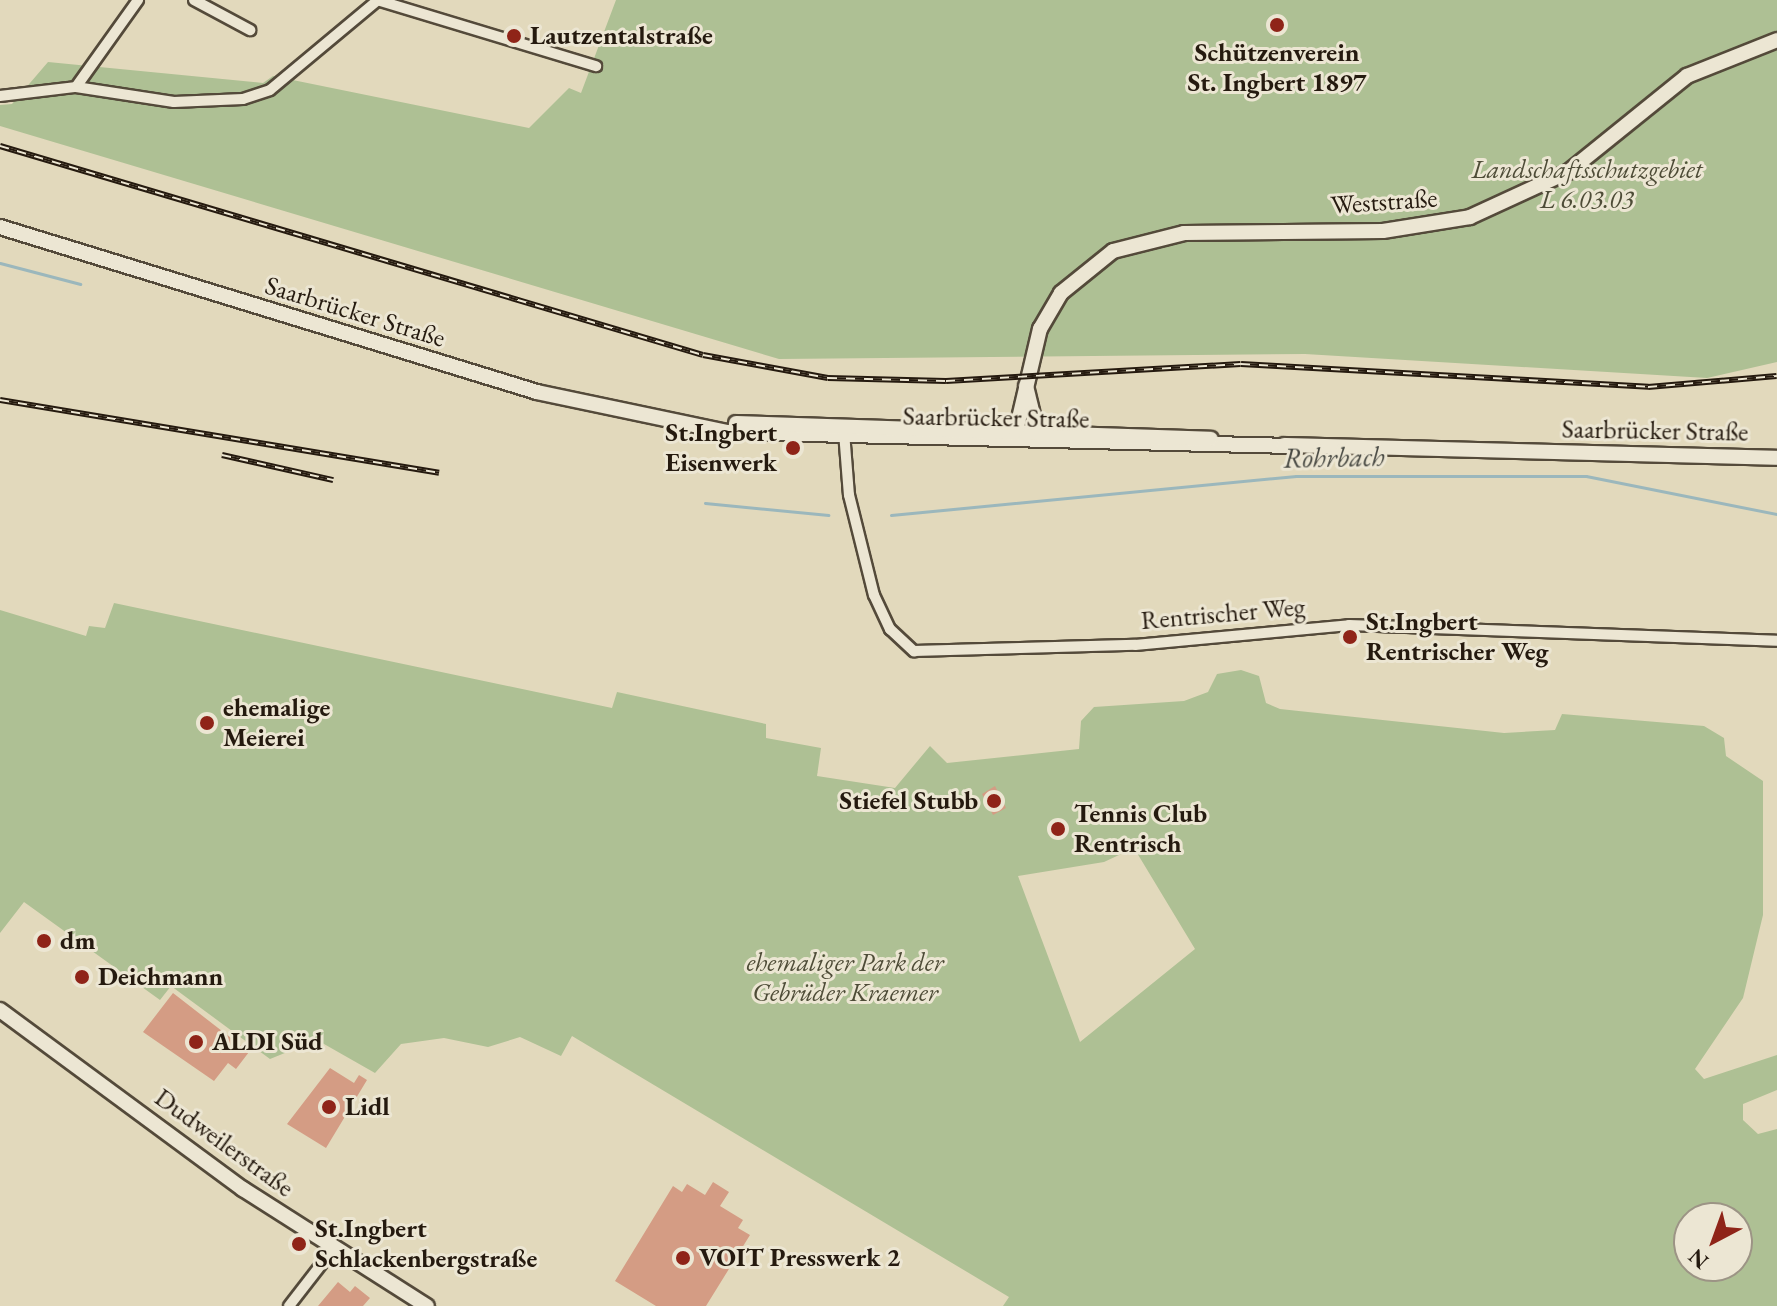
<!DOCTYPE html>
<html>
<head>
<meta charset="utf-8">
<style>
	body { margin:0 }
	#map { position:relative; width:1777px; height:1306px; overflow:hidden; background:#e2d9bc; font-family:"EB Garamond",serif }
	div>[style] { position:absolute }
	.green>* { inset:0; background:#aec094 }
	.stream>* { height:3px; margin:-1.5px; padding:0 1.5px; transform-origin:1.5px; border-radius:1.5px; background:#9bb7bc }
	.building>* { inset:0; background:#d49c84 }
	.roads { filter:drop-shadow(2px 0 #544a3a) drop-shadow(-2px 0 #544a3a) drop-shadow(0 2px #544a3a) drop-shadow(0 -2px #544a3a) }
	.street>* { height:10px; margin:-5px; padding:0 5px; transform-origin:5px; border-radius:5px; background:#ece6d3 }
	.secondary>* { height:14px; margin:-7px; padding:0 7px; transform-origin:7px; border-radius:7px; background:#ece6d3 }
	.rail>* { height:6px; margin-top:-3px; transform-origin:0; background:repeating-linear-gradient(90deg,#ece6d3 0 9px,#251a0f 0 18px); box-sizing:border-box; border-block:2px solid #251a0f }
	.dots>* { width:22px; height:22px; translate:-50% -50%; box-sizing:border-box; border:4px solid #ece6d3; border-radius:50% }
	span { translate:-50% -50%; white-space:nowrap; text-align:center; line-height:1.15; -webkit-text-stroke:6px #ece6d3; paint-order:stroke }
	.poi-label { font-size:26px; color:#251a0f; font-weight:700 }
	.left { translate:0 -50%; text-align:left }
	.right { translate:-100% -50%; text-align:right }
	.park-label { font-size:26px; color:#4e4c37; font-style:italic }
	.street-label { font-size:26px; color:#251a0f }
	.water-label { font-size:28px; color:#484943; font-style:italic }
	.north { position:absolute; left:1673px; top:1202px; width:80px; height:80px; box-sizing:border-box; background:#ece6d3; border:2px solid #9c9485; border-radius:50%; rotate:221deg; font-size:22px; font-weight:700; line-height:32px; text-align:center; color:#251a0f }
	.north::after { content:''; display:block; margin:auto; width:28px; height:36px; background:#8f2418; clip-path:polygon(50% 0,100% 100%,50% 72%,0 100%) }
</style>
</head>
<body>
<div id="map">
	<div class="green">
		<i style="clip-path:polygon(616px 0,1777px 0,1777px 362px,1707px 378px,1305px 354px,779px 359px,0 126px,0 105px,12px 104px,48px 62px,263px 83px,273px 76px,529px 128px,569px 88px,581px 93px)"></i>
		<i style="clip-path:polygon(evenodd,114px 603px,612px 708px,617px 692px,766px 724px,766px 738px,821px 748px,817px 776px,895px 788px,930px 746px,947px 763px,1079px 749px,1081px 721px,1094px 707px,1184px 701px,1208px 692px,1217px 674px,1241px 670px,1259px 676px,1266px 703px,1280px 709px,1504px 733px,1555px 730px,1562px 714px,1704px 726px,1724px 738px,1726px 756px,1763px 781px,1763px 915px,1743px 998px,1695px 1069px,1704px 1079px,1777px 1055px,1777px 1090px,1743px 1104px,1743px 1120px,1758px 1134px,1777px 1129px,1777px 1306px,1003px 1306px,1009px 1297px,572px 1036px,561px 1056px,520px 1037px,488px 1047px,444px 1038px,401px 1044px,375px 1073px,317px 1040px,270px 1059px,171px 986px,160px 1000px,24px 902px,0 933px,0 610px,86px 636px,89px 626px,105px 628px,114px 603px,1134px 848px,1195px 949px,1080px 1042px,1018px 876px,1104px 862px,1134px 848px,114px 603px,1689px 1218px,1737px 1218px,1737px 1266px,1689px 1266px,1689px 1218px)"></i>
	</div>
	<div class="stream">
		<i style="left:0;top:263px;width:83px;rotate:14.7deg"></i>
		<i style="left:705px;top:503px;width:124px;rotate:5.6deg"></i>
		<i style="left:891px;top:515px;width:407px;rotate:-5.5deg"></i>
		<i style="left:1296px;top:476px;width:290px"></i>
		<i style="left:1586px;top:476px;width:195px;rotate:11.3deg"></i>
	</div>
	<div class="building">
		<i style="clip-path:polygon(995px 786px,1006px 808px,993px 815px,982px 794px)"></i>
		<i style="clip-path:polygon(173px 993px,249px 1052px,236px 1069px,228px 1063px,214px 1081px,143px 1032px)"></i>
		<i style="clip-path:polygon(330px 1068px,354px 1083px,359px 1075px,367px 1080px,326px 1148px,287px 1124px)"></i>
		<i style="clip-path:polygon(713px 1182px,729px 1192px,720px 1206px,743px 1220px,738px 1228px,750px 1235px,706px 1306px,656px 1306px,615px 1281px,673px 1186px,682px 1192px,687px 1184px,705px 1195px)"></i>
		<i style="clip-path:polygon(338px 1282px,350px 1292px,355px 1286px,370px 1298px,363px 1306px,318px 1306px)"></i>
	</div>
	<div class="roads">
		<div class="street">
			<i style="left:194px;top:0;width:64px;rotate:28.2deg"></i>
			<i style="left:377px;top:0;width:229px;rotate:16.8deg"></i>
			<i style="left:76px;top:87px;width:107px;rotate:-54.5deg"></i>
			<i style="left:0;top:96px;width:77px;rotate:-6.8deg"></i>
			<i style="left:76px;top:87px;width:99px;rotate:8.7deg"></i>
			<i style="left:174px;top:102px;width:69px;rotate:-2.5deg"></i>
			<i style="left:243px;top:99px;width:28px;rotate:-18deg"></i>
			<i style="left:270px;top:90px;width:141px;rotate:-39.8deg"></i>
			<i style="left:844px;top:432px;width:63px;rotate:85.5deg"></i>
			<i style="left:849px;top:495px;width:103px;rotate:76deg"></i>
			<i style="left:874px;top:595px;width:38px;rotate:65deg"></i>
			<i style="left:890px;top:629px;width:33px;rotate:43deg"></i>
			<i style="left:914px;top:651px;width:221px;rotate:-1.6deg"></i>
			<i style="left:1135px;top:645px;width:215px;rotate:-5.3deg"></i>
			<i style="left:1349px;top:625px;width:428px;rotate:2.1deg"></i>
			<i style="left:289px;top:1306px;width:73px;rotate:-52.2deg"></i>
		</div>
		<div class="secondary">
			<i style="left:0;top:227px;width:562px;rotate:17.08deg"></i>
			<i style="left:537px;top:392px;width:194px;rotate:11.9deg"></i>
			<i style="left:727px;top:432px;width:564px;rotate:1.42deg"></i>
			<i style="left:1026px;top:386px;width:46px;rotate:76.3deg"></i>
			<i style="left:736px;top:423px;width:475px;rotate:1.9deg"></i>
			<i style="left:1016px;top:431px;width:105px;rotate:-76.8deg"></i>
			<i style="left:1040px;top:329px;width:42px;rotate:-59.7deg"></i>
			<i style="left:1061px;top:293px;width:67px;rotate:-38.9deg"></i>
			<i style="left:1113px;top:251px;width:73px;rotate:-14.2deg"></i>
			<i style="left:1184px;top:233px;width:199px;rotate:-0.6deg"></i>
			<i style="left:1383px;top:231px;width:88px;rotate:-9.1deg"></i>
			<i style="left:1470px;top:217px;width:108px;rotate:-24.7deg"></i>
			<i style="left:1568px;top:172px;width:153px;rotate:-38.9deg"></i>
			<i style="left:1687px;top:76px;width:97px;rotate:-21.8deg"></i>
			<i style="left:1284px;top:445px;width:493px;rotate:1.5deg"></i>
			<i style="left:0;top:1010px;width:302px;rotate:36.4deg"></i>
			<i style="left:243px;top:1189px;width:218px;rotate:32.5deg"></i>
		</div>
	</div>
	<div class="rail">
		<i style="left:0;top:146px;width:733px;rotate:16.56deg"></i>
		<i style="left:703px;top:355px;width:127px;rotate:10.4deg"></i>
		<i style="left:828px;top:378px;width:118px;rotate:1.5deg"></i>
		<i style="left:946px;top:381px;width:295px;rotate:-3.3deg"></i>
		<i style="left:1241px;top:364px;width:408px;rotate:3.2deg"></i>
		<i style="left:1648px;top:387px;width:129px;rotate:-4.9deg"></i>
		<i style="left:0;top:400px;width:445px;rotate:9.4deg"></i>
		<i style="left:222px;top:455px;width:114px;rotate:12.7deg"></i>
	</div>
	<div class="dots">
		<i style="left:1277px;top:25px;background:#8f2418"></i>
		<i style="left:514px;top:36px;background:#8f2418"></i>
		<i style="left:793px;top:448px;background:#8f2418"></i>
		<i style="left:1350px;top:637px;background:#8f2418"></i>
		<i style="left:207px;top:723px;background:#8f2418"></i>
		<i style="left:994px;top:801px;background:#8f2418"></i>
		<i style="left:1058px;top:829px;background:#8f2418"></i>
		<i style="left:44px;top:941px;background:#8f2418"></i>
		<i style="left:82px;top:977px;background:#8f2418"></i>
		<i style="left:196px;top:1042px;background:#8f2418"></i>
		<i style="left:329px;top:1107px;background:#8f2418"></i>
		<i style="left:299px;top:1244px;background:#8f2418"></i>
		<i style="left:683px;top:1258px;background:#8f2418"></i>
	</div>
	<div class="poi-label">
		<span class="left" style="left:530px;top:36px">Lautzentalstraße</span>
		<span style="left:1277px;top:68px">Schützenverein<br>St. Ingbert 1897</span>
		<span class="right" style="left:777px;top:448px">St.Ingbert<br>Eisenwerk</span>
		<span class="left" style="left:1366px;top:637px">St.Ingbert<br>Rentrischer Weg</span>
		<span class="left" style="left:223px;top:723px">ehemalige<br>Meierei</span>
		<span class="right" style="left:978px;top:801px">Stiefel Stubb</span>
		<span class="left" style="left:1074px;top:829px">Tennis Club<br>Rentrisch</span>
		<span class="left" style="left:60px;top:941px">dm</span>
		<span class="left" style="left:98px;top:977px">Deichmann</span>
		<span class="left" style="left:212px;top:1042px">ALDI Süd</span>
		<span class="left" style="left:345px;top:1107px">Lidl</span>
		<span class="left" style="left:315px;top:1244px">St.Ingbert<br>Schlackenbergstraße</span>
		<span class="left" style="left:699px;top:1258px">VOIT Presswerk 2</span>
	</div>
	<div class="park-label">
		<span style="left:1587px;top:185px">Landschaftsschutzgebiet<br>L 6.03.03</span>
		<span style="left:845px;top:978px">ehemaliger Park der<br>Gebrüder Kraemer</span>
	</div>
	<div class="street-label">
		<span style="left:1384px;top:202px;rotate:-4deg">Weststraße</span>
		<span style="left:355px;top:312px;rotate:17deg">Saarbrücker Straße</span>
		<span style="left:996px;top:418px;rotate:1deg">Saarbrücker Straße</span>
		<span style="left:1655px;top:431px;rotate:1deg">Saarbrücker Straße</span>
		<span style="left:1223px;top:614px;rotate:-5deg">Rentrischer Weg</span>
		<span style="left:224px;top:1143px;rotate:36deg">Dudweilerstraße</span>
	</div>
	<div class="water-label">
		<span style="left:1334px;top:457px;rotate:-1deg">Rohrbach</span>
	</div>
	<div class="north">N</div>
</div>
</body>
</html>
